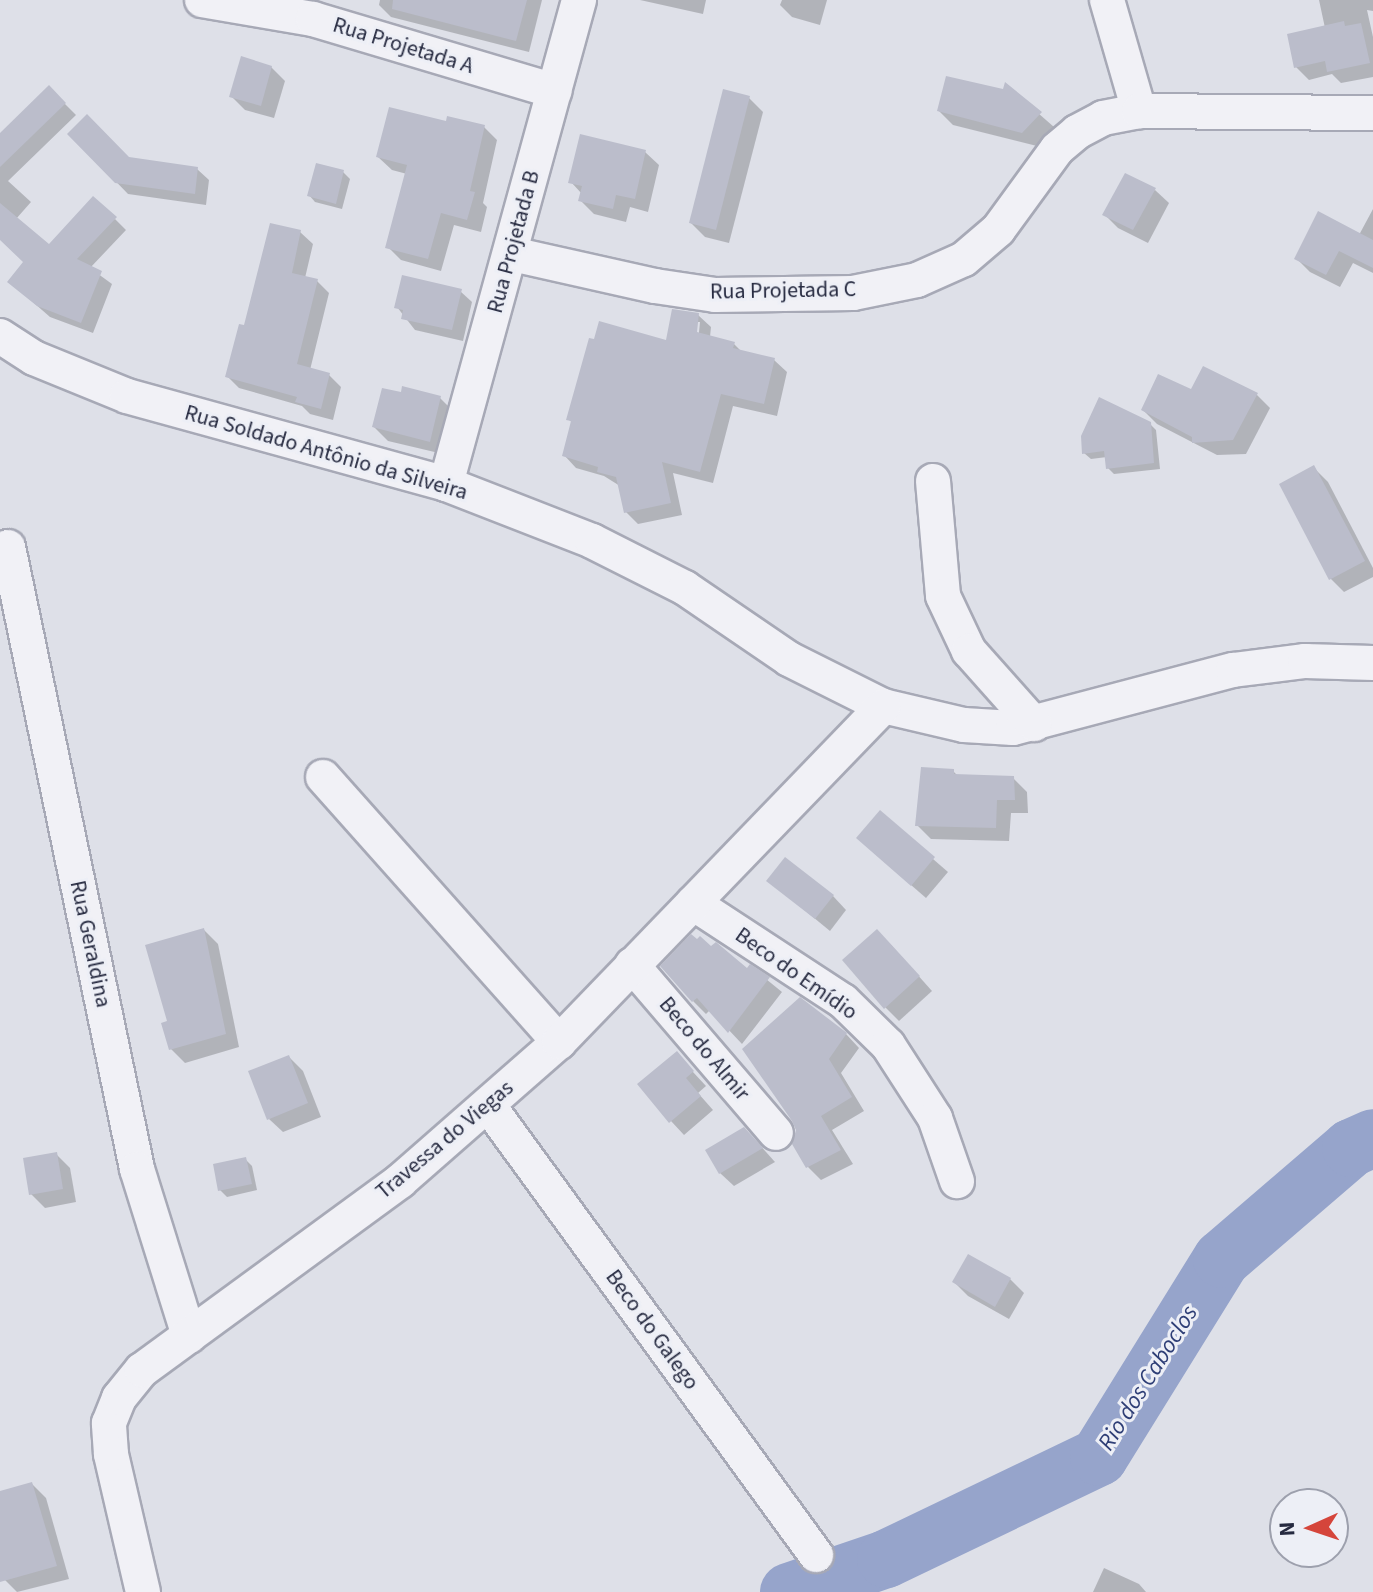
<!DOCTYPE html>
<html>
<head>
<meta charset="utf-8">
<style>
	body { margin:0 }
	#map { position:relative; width:1373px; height:1592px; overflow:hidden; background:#dee0e8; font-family:"Source Sans 3",sans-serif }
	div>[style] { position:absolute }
	.shadow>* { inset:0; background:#0003 }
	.river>* { height:58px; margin:-29px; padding:0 29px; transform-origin:29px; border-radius:29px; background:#96a4cb }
	.building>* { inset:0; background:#bbbdcb }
	.roads { filter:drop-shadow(2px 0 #a7a9b6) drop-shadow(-2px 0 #a7a9b6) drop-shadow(0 2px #a7a9b6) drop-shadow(0 -2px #a7a9b6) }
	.minor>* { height:34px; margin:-17px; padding:0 17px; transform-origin:17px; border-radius:17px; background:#f1f1f6 }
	span { translate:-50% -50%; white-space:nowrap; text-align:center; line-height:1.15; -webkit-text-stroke:6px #edeff6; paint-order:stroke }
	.street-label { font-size:22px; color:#262a40 }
	.water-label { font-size:24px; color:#2e3e76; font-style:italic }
	.north { position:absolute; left:1269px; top:1488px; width:80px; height:80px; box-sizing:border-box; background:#edeff6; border:2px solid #9da0ad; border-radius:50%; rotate:267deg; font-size:22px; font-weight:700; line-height:32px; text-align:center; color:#262a40 }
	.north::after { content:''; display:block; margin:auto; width:28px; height:36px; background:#d5453b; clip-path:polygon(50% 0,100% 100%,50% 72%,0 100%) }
</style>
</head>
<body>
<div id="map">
	<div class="shadow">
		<i style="clip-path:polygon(380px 0,542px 0,529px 52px,391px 17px,379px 5px)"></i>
		<i style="clip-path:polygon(640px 0,706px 0,703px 14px)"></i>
		<i style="clip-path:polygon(782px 0,827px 0,820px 25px,792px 17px,780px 5px)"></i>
		<i style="clip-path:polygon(1319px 0,1373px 0,1373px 11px,1367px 10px,1373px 37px,1373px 77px,1341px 83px,1332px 74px,1309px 80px,1296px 67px,1325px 28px)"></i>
		<i style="clip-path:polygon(271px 67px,285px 81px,274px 118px,245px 110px,231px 96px)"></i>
		<i style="clip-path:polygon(1006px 85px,1054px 127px,1037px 146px,953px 125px,939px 111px,1004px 91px)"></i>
		<i style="clip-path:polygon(49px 88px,76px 115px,8px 181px,31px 202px,16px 219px,49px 247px,115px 219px,126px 230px,90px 268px,112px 284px,93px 333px,50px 317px,10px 282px,26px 262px,0 238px,0 136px)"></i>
		<i style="clip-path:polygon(749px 98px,763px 112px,729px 243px,705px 237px,691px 223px)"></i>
		<i style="clip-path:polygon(447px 124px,484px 127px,497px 140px,483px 203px,487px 207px,481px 232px,454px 225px,441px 271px,401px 260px,388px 247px,407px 174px,392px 170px,378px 157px)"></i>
		<i style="clip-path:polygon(70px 134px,129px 159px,197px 169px,209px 180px,206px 205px,128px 194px)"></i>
		<i style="clip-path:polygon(645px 152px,659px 165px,648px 212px,630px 207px,626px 222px,594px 214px,581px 201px,582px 194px,571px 182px)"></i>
		<i style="clip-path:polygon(343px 172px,350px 179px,342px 209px,315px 202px,309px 195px)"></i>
		<i style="clip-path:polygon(1155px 190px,1169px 203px,1148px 243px,1118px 228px,1104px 214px)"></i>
		<i style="clip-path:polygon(1373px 209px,1373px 273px,1353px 263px,1340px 287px,1310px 272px,1296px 258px,1359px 235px)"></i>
		<i style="clip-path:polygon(300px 232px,313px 244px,305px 278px,317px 281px,329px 293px,310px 370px,329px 375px,341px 387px,333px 420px,310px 414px,302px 406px,239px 388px,227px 376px,246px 328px)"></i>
		<i style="clip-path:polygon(460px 291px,472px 302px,463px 341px,415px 330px,397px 307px)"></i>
		<i style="clip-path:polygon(evenodd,698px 315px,711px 327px,710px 337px,734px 344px,742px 352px,774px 360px,787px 372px,777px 416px,733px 406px,713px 483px,673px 473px,682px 515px,638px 524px,626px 512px,620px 486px,604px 476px,576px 468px,564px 455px,573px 423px,568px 419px,698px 315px,696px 322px,700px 322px,698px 342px,696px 322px)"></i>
		<i style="clip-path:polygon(1192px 392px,1257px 395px,1270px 408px,1246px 454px,1217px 455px,1157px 424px,1143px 410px)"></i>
		<i style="clip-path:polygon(440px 398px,454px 412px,443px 454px,388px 441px,374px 427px)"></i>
		<i style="clip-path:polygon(1149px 423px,1156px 430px,1160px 469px,1114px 474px,1108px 468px,1107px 457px,1091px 459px,1084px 453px)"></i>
		<i style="clip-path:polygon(1314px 468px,1328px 482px,1373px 568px,1373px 577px,1344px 592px,1330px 578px)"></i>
		<i style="clip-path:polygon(953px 771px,959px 777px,1013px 778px,1027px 792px,1028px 813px,1011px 813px,1009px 841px,931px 839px,917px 825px)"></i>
		<i style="clip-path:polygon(880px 813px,948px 872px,926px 898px,873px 852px)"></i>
		<i style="clip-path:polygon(769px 881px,833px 896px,846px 910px,830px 931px)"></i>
		<i style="clip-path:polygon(204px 930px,218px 944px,239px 1047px,185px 1063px,171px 1049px,169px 1023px)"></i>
		<i style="clip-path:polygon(891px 945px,932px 991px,899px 1021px,885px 1007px)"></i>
		<i style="clip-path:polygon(711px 949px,748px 970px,751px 967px,782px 992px,742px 1044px,710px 1010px,706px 1014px,693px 1001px)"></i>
		<i style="clip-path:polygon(846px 1034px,859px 1048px,841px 1073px,864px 1111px,832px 1130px,853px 1164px,821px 1180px,808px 1167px,793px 1120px,744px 1049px)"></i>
		<i style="clip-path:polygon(289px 1057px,303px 1071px,321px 1117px,283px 1132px,269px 1119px)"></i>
		<i style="clip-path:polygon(680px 1058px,706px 1086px,698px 1093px,713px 1110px,684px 1135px,671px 1121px)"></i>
		<i style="clip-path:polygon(758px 1143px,775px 1162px,734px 1186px,720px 1173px)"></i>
		<i style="clip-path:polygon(56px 1154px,70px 1168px,76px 1202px,45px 1208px,31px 1194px)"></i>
		<i style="clip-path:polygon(245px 1159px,252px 1166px,257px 1190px,227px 1197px,220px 1190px)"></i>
		<i style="clip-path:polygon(1010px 1279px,1024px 1293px,1009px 1319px,968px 1296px,954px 1282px)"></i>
		<i style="clip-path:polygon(32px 1484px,46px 1498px,69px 1579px,17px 1592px,5px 1580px,0 1563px,0 1493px)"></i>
		<i style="clip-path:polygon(1104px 1568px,1139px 1584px,1146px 1592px,1093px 1592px)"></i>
	</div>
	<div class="river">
		<i style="left:789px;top:1592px;width:102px;rotate:-18.8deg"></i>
		<i style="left:886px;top:1559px;width:236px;rotate:-25.6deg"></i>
		<i style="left:1099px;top:1457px;width:233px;rotate:-58.2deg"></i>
		<i style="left:1222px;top:1259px;width:170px;rotate:-40.7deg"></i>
		<i style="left:1351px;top:1148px;width:24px;rotate:-24deg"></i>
	</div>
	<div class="building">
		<i style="clip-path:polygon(393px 0,527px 0,516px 41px,392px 9px)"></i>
		<i style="clip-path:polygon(1344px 21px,1345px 26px,1361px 23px,1370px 63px,1327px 72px,1325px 61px,1294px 68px,1287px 34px)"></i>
		<i style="clip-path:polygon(241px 56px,272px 66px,261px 106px,229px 97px)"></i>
		<i style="clip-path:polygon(946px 76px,1003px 89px,1005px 82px,1042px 112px,1022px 133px,937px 111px)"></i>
		<i style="clip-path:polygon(49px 85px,66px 103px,0 167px,0 133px)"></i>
		<i style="clip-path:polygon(723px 89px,750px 96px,716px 230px,689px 223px)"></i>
		<i style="clip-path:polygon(389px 107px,446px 121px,447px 116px,485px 125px,470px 191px,475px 192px,467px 220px,441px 213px,428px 259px,385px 248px,407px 165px,376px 157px)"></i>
		<i style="clip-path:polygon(87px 114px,129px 157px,198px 167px,195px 194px,115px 183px,67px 134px)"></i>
		<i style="clip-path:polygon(580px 134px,646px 150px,635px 199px,616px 195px,613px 209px,578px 201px,582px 186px,568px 183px)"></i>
		<i style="clip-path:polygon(316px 163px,344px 170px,336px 204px,307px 196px)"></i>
		<i style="clip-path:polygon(1125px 173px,1156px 188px,1133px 230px,1102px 215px)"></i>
		<i style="clip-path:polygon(93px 196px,117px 217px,77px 259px,102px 271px,81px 323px,37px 306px,7px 282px,23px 262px,0 240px,0 203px,49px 244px)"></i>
		<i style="clip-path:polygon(1318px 211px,1373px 240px,1373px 268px,1339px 251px,1326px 275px,1294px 259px)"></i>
		<i style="clip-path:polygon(270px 223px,301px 230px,292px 273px,318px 279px,297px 364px,330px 373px,321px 409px,295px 402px,297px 397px,225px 377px,239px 324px,244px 325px)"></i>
		<i style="clip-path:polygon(402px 275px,462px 289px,452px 330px,401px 319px,403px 310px,394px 308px)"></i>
		<i style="clip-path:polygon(672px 309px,699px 313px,697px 332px,735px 342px,733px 348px,775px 358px,764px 404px,721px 394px,700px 472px,662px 462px,671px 503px,624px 513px,616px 477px,597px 472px,598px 467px,562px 456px,571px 421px,566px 420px,589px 338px,594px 339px,599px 321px,666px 340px)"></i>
		<i style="clip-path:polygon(1203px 366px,1258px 393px,1233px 440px,1192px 443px,1192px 437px,1141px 410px,1158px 374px,1191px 389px)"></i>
		<i style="clip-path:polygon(402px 386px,441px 396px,430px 442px,372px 427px,382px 388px,401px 392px)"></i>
		<i style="clip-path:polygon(1099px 397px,1151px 422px,1154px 463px,1106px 469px,1104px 451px,1082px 454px,1081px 436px)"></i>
		<i style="clip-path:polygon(1314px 465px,1365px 561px,1329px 580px,1279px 484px)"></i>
		<i style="clip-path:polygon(921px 767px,954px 769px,954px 774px,1014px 776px,1015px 800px,997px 800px,996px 828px,915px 826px)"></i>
		<i style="clip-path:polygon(880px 810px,935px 857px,911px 886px,856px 838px)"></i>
		<i style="clip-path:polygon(785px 857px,834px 895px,815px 919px,766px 881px)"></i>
		<i style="clip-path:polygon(204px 928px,226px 1034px,169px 1050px,161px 1023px,167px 1021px,145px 945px)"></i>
		<i style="clip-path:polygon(877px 929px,920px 976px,884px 1009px,842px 960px)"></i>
		<i style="clip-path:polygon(691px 934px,697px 939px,700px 936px,711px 946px,716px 942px,747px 968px,750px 964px,770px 977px,728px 1033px,697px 998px,692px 1002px,660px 966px)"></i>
		<i style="clip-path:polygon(800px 997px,847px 1033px,829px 1059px,852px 1097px,821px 1116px,841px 1150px,806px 1168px,792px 1144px,796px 1130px,792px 1121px,742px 1049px)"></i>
		<i style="clip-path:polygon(677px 1051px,694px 1071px,686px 1078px,701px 1096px,669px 1123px,637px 1084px)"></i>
		<i style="clip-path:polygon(289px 1055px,308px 1103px,267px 1120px,248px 1071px)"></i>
		<i style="clip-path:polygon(744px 1127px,763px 1148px,719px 1174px,705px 1150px)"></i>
		<i style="clip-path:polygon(57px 1152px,63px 1189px,29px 1195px,23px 1158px)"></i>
		<i style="clip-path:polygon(246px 1157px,252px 1184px,218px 1191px,213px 1164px)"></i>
		<i style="clip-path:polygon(968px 1254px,1011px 1278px,995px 1307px,952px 1282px)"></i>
		<i style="clip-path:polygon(32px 1482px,57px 1566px,0 1582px,0 1491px)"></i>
	</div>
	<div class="roads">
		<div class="minor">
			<i style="left:202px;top:0;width:113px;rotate:9.7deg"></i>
			<i style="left:313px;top:19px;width:252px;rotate:16.6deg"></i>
			<i style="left:1107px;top:0;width:116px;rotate:73.9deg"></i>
			<i style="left:512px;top:254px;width:147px;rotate:12.6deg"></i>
			<i style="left:655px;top:286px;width:61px;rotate:8.5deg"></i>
			<i style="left:715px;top:295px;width:138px;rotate:-0.8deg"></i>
			<i style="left:853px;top:293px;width:65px;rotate:-11.5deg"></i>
			<i style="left:917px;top:280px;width:51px;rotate:-24.1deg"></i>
			<i style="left:964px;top:259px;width:45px;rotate:-40.5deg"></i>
			<i style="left:998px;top:230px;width:100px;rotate:-53.9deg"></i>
			<i style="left:1057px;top:149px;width:26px;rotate:-40deg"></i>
			<i style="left:1077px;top:132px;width:30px;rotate:-28deg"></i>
			<i style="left:1103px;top:118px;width:37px;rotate:-11deg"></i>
			<i style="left:1139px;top:111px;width:234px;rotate:0.5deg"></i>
			<i style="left:0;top:336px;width:40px;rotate:32.9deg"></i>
			<i style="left:34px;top:358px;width:100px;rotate:22.2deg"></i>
			<i style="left:127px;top:396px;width:331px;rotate:15.4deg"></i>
			<i style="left:446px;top:484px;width:157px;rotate:21.3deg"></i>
			<i style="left:592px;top:541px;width:104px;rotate:26.8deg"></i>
			<i style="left:685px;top:588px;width:126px;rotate:34.3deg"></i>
			<i style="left:789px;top:659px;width:105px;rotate:26.6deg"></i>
			<i style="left:883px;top:706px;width:83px;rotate:13.2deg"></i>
			<i style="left:964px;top:725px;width:49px;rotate:3.5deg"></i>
			<i style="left:1013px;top:728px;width:228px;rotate:-14.8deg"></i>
			<i style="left:1233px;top:670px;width:73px;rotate:-7.1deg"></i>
			<i style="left:1305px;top:661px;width:68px;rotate:1.7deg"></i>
			<i style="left:933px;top:481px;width:115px;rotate:85deg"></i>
			<i style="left:943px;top:596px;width:61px;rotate:64.7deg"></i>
			<i style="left:969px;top:651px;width:98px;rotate:48.3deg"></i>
			<i style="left:446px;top:484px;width:502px;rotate:-74.63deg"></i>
			<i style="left:8px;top:547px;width:635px;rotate:78.28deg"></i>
			<i style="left:137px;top:1169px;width:175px;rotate:72.7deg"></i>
			<i style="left:323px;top:777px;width:355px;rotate:48.3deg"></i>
			<i style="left:693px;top:903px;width:179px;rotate:33.2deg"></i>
			<i style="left:843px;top:1001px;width:63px;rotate:44.4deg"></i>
			<i style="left:888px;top:1045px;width:87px;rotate:57.2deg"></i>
			<i style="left:935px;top:1118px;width:67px;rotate:70.8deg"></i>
			<i style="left:632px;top:965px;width:221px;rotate:49.4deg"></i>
			<i style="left:488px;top:1105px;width:557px;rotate:53.91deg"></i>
			<i style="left:143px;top:1592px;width:142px;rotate:-103.1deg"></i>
			<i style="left:111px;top:1454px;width:31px;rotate:-94deg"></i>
			<i style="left:109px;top:1423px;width:27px;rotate:-68deg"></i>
			<i style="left:119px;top:1398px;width:36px;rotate:-51deg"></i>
			<i style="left:142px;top:1370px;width:320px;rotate:-36.2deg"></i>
			<i style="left:400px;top:1181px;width:211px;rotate:-41.2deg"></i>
			<i style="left:559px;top:1042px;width:467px;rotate:-46deg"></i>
		</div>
	</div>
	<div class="street-label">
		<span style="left:403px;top:46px;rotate:17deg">Rua Projetada A</span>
		<span style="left:514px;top:242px;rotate:-75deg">Rua Projetada B</span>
		<span style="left:783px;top:291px;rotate:-1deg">Rua Projetada C</span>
		<span style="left:326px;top:453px;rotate:16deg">Rua Soldado Antônio da Silveira</span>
		<span style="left:90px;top:944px;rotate:78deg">Rua Geraldina</span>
		<span style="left:796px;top:974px;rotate:35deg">Beco do Emídio</span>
		<span style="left:704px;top:1049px;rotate:50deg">Beco do Almir</span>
		<span style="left:445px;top:1140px;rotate:-40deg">Travessa do Viegas</span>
		<span style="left:652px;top:1330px;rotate:54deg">Beco do Galego</span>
	</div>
	<div class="water-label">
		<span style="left:1148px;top:1378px;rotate:-58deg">Rio dos Caboclos</span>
	</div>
	<div class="north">N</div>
</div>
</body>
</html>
